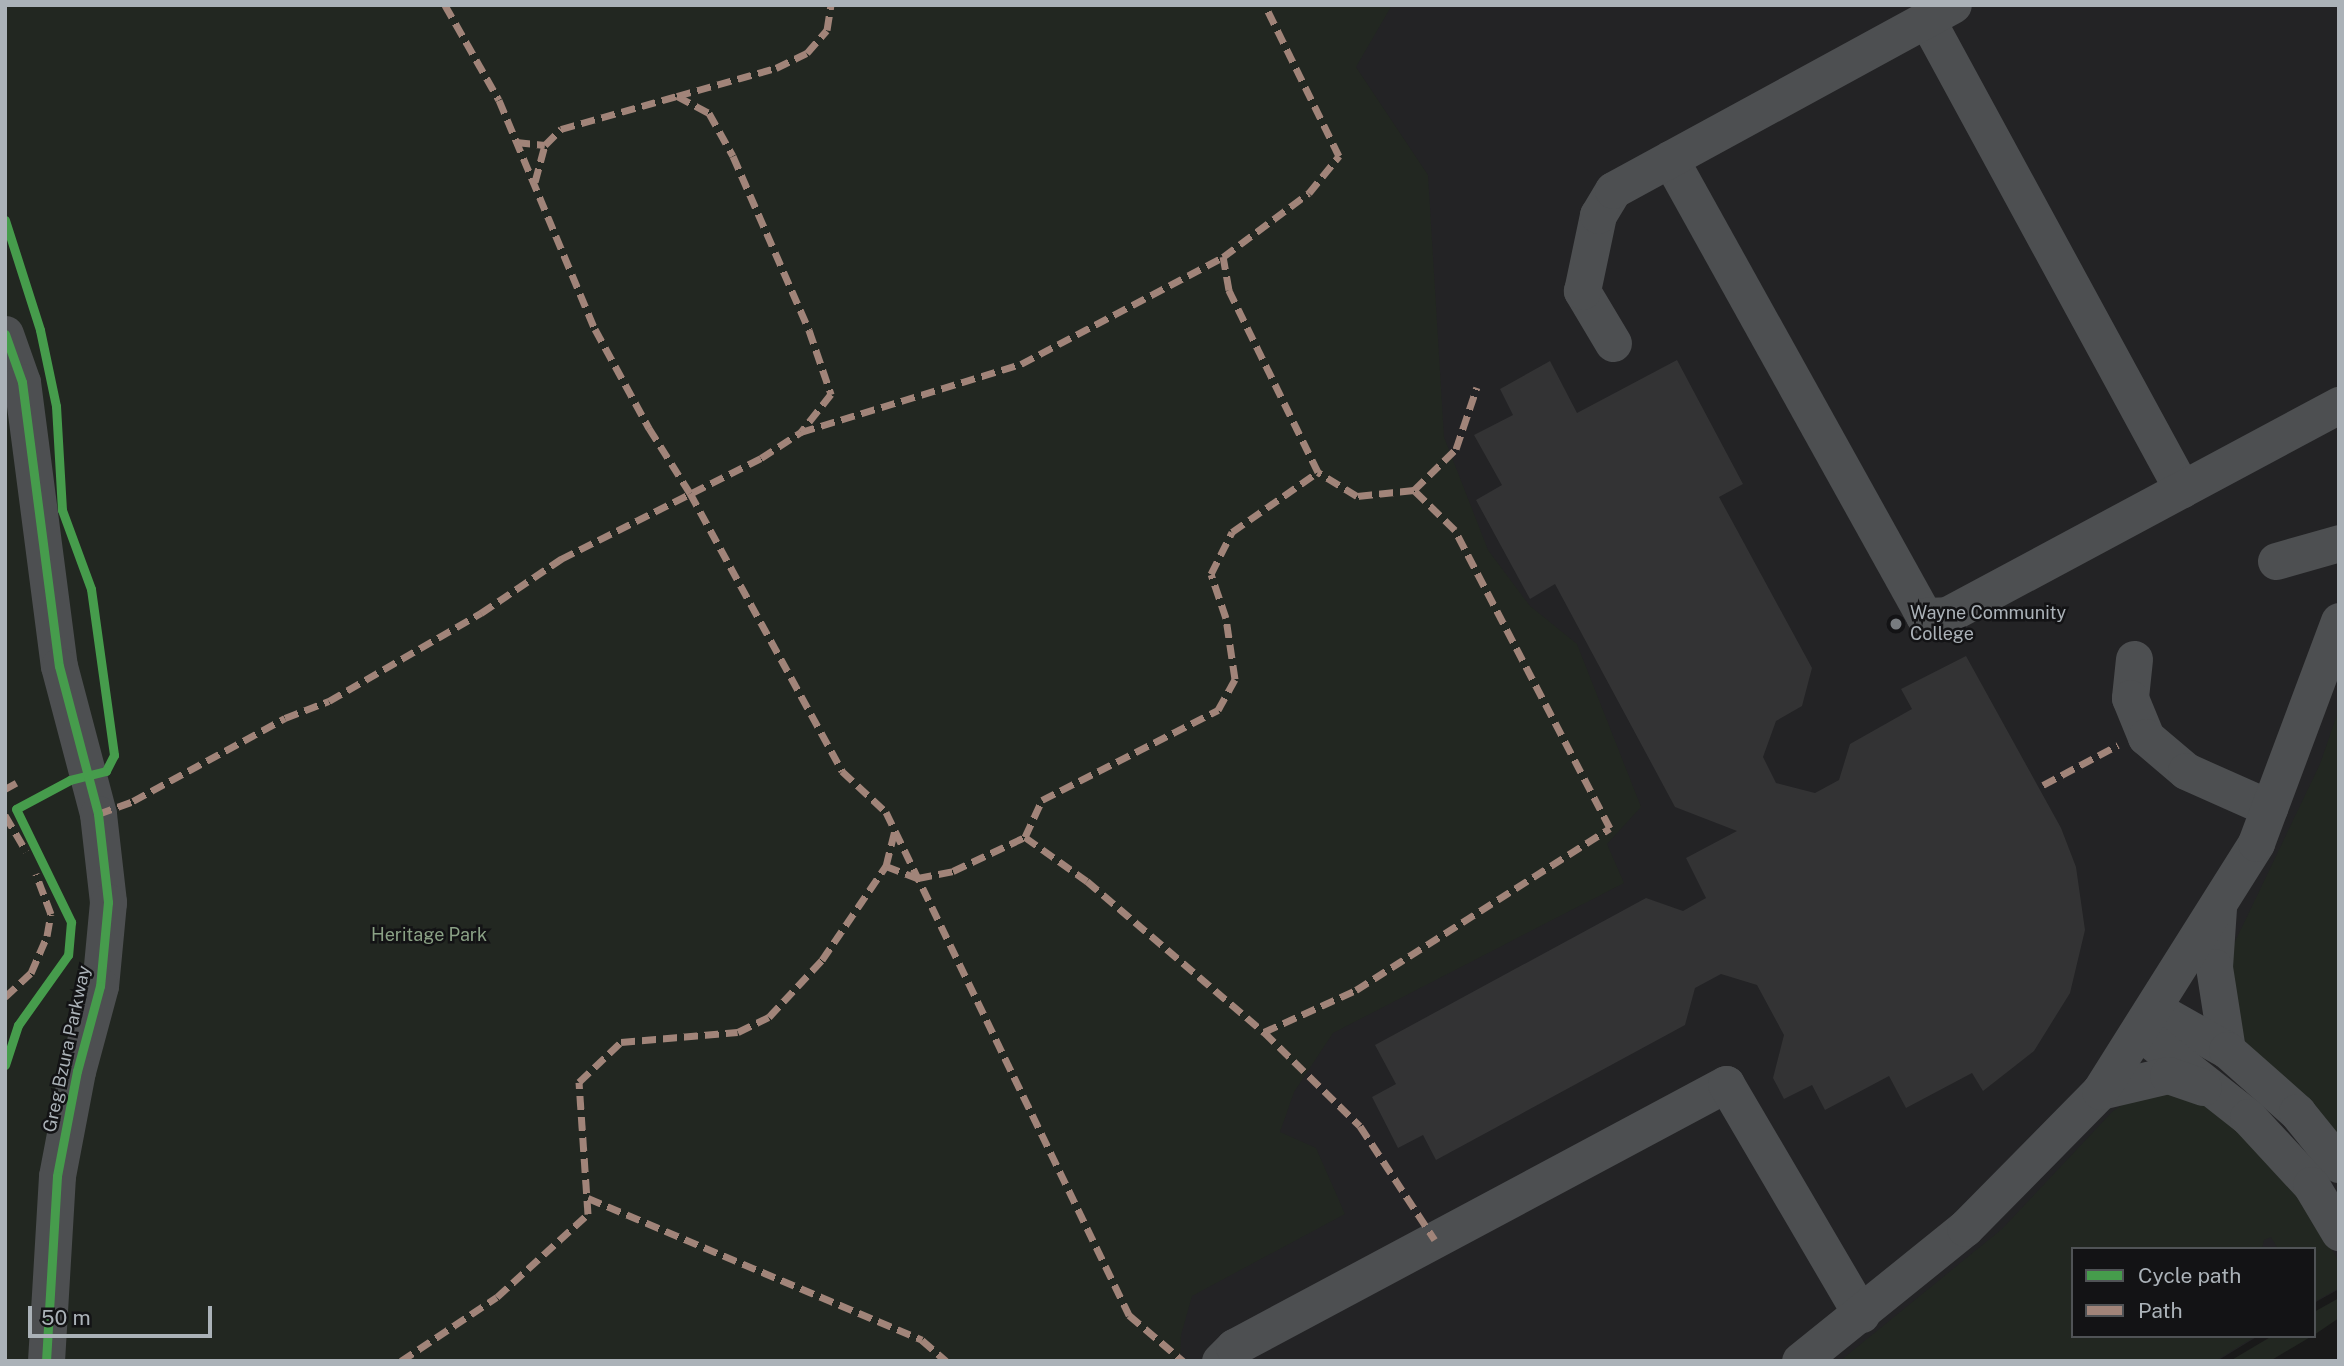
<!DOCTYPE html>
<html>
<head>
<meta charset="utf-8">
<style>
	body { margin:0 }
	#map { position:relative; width:2344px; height:1366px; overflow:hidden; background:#191919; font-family:"Public Sans",sans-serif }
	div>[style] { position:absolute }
	.built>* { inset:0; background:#232325 }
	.green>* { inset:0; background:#222721 }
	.building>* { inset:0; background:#333334 }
	.minor>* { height:37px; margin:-18.5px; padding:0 18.5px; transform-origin:18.5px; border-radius:18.5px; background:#4d4f51 }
	.quiet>* { height:7px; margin-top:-3.5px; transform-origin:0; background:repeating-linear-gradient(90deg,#a18479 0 14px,transparent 0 21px) }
	.cycleway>* { height:9px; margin:-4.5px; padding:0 4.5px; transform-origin:4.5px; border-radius:4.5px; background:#469c4c }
	.dots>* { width:19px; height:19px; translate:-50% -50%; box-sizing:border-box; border:4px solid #131315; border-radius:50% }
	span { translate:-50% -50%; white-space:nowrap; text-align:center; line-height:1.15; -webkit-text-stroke:5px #131315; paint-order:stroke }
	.poi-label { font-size:18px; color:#abb2b8 }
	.left { translate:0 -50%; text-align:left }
	.park-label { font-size:18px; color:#8aa185 }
	.street-label { font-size:18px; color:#abb2b8 }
	.frame { position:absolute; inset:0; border:7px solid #abb2b8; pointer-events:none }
	.legend { position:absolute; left:2071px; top:1247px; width:245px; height:91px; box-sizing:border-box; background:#131315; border:2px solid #505356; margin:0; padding:9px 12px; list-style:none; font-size:21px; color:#abb2b8 }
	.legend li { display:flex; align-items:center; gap:14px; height:35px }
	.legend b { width:35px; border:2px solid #505356 }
	.scale { position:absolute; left:28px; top:1306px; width:184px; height:32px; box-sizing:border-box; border:4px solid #abb2b8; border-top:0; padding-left:9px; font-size:21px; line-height:24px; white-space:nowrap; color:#abb2b8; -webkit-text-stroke:5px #131315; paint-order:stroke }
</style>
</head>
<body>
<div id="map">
	<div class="built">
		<i style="clip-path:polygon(390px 5px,2339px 5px,2339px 1289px,2314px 1303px,2314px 1249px,2073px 1249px,2073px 1336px,2258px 1336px,2217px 1361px,1154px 1361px)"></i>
	</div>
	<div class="green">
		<i style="clip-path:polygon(5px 5px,1392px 5px,1356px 67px,1428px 175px,1444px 437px,1488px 550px,1530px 606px,1577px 644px,1641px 807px,1607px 844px,1624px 883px,1333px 1033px,1294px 1092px,1280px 1132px,1316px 1148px,1345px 1214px,1192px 1296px,1181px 1335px,1180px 1361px,5px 1361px)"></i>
		<i style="clip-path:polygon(2339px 709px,2339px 1132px,2334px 1132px,2247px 1045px,2232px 1016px,2231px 950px,2320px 764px)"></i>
		<i style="clip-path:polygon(2193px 1092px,2246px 1132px,2311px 1213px,2339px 1262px,2339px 1288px,2314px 1302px,2314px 1249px,2278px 1249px,2271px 1237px,2264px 1240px,2262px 1249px,2073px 1249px,2073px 1336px,2256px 1336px,2215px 1361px,1840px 1361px,2002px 1229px,2113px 1111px,2135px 1097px)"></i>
		<i style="clip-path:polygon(2339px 1298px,2339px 1318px,2314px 1335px,2314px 1312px)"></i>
		<i style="clip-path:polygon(2272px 1336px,2312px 1336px,2270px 1361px,2230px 1361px)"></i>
	</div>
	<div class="building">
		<i style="clip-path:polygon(1677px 360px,1743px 484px,1719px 497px,1812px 668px,1802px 706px,1776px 721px,1763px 757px,1776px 783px,1815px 793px,1839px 780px,1850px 744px,1912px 709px,1901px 689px,1966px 656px,2061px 828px,2076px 867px,2085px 930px,2070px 993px,2034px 1051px,1983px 1091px,1972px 1073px,1906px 1108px,1889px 1076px,1825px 1110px,1812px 1085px,1784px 1099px,1773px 1078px,1784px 1035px,1757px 985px,1721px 974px,1695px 988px,1685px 1025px,1436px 1160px,1423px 1135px,1398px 1148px,1372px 1097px,1396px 1084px,1375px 1045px,1646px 898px,1683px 911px,1706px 898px,1686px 858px,1737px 831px,1675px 807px,1555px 584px,1530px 599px,1476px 500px,1502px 485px,1474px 435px,1513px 415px,1500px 389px,1550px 361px,1577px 413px)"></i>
	</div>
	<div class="minor">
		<i style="left:1927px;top:20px;width:534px;rotate:61.47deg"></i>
		<i style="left:1670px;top:159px;width:523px;rotate:60.93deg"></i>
		<i style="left:1924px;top:616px;width:23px;rotate:-2deg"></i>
		<i style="left:1947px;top:615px;width:445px;rotate:-28.2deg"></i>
		<i style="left:5px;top:334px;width:51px;rotate:70.5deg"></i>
		<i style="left:22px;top:382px;width:286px;rotate:82.6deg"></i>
		<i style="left:59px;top:666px;width:153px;rotate:75.2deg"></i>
		<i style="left:98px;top:814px;width:89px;rotate:83.5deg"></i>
		<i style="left:108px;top:902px;width:84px;rotate:95.4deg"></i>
		<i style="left:100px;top:986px;width:88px;rotate:105.1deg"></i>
		<i style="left:77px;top:1071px;width:107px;rotate:100.8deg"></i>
		<i style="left:57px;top:1176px;width:185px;rotate:93.4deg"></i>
		<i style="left:1613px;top:343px;width:61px;rotate:-120.8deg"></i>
		<i style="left:1582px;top:291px;width:78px;rotate:-78.1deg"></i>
		<i style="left:1598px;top:215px;width:29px;rotate:-59deg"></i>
		<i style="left:1613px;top:190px;width:387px;rotate:-28.6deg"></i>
		<i style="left:2276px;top:561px;width:66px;rotate:-15.9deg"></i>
		<i style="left:2134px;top:659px;width:39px;rotate:96deg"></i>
		<i style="left:2130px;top:698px;width:42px;rotate:67.7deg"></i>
		<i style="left:2146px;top:737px;width:52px;rotate:40.4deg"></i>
		<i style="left:2186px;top:771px;width:91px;rotate:24deg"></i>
		<i style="left:2218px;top:908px;width:59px;rotate:93.9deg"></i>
		<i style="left:2214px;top:967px;width:84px;rotate:81.1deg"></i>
		<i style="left:2154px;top:1009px;width:84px;rotate:29.3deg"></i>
		<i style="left:2227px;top:1050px;width:94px;rotate:41.5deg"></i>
		<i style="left:2297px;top:1112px;width:67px;rotate:51.1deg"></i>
		<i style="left:2140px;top:1032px;width:137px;rotate:38.2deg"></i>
		<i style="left:2248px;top:1117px;width:93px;rotate:47.2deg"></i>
		<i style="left:2311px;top:1185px;width:55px;rotate:59.2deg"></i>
		<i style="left:2100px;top:1091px;width:70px;rotate:-13.2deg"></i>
		<i style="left:2168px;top:1075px;width:37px;rotate:19deg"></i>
		<i style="left:1220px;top:1361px;width:20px;rotate:-45deg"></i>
		<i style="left:1234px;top:1347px;width:558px;rotate:-28.13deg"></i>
		<i style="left:1726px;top:1084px;width:267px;rotate:59.6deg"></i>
		<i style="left:1800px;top:1361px;width:212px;rotate:-38.9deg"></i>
		<i style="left:1965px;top:1228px;width:192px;rotate:-45.4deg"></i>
		<i style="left:2100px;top:1091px;width:293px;rotate:-57.8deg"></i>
		<i style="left:2256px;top:843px;width:237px;rotate:-69.5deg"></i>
	</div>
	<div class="quiet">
		<i style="left:445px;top:5px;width:109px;rotate:60.4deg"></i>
		<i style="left:499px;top:100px;width:248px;rotate:67.3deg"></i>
		<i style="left:595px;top:329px;width:113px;rotate:61.4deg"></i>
		<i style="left:649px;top:428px;width:77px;rotate:57.8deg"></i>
		<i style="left:690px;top:493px;width:317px;rotate:61.3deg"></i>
		<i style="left:842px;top:771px;width:60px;rotate:43deg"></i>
		<i style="left:886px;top:812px;width:559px;rotate:64.21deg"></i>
		<i style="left:1129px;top:1315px;width:71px;rotate:40.4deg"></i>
		<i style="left:677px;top:96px;width:103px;rotate:-15.8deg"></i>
		<i style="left:776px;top:68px;width:34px;rotate:-26deg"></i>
		<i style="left:807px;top:53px;width:30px;rotate:-49deg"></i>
		<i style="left:827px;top:30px;width:25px;rotate:-81deg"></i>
		<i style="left:516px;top:142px;width:29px;rotate:6deg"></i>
		<i style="left:535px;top:182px;width:38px;rotate:-75deg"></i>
		<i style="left:545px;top:145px;width:23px;rotate:-45deg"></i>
		<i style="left:561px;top:129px;width:121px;rotate:-15.9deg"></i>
		<i style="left:677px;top:96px;width:36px;rotate:28deg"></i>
		<i style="left:709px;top:113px;width:49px;rotate:60.8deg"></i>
		<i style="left:733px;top:156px;width:190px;rotate:66.4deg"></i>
		<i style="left:809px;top:330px;width:68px;rotate:71deg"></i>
		<i style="left:831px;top:394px;width:48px;rotate:128.3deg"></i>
		<i style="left:1414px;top:490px;width:59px;rotate:-44.3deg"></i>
		<i style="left:1456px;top:449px;width:65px;rotate:-71.3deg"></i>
		<i style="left:2043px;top:785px;width:85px;rotate:-28.1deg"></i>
		<i style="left:5px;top:789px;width:13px;rotate:-29deg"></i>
		<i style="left:98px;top:814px;width:37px;rotate:-20deg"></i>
		<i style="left:133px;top:801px;width:173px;rotate:-28.6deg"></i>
		<i style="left:285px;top:718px;width:47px;rotate:-21.1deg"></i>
		<i style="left:329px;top:701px;width:176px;rotate:-30.1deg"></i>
		<i style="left:481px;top:613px;width:97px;rotate:-34deg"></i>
		<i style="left:561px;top:559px;width:224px;rotate:-26.8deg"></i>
		<i style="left:761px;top:458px;width:48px;rotate:-33deg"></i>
		<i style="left:801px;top:432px;width:230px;rotate:-17.2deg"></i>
		<i style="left:1021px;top:364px;width:229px;rotate:-27.9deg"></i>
		<i style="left:5px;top:815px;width:42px;rotate:59.7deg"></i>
		<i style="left:1025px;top:837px;width:76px;rotate:35.4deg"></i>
		<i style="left:1087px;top:881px;width:233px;rotate:40.5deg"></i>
		<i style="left:1264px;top:1032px;width:134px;rotate:44.4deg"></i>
		<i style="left:1360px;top:1126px;width:136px;rotate:56.7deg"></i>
		<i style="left:886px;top:866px;width:34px;rotate:21deg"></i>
		<i style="left:918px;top:878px;width:36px;rotate:-11deg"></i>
		<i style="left:953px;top:871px;width:80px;rotate:-25.3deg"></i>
		<i style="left:1025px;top:837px;width:41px;rotate:-65.3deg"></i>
		<i style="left:1042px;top:800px;width:198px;rotate:-27.1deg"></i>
		<i style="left:1218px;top:710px;width:35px;rotate:-61deg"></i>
		<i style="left:1235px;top:679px;width:62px;rotate:-98.4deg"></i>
		<i style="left:1226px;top:618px;width:46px;rotate:-108.8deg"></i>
		<i style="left:1211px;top:574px;width:47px;rotate:-63.4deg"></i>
		<i style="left:1232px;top:532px;width:105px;rotate:-34.9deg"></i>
		<i style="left:5px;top:997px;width:35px;rotate:-43deg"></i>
		<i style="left:31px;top:973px;width:40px;rotate:-66.6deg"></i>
		<i style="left:47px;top:936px;width:22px;rotate:-80deg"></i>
		<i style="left:51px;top:914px;width:43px;rotate:-110.6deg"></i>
		<i style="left:1264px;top:1032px;width:101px;rotate:-24.5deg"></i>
		<i style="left:1356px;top:990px;width:301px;rotate:-32.5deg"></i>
		<i style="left:1610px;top:828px;width:336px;rotate:-117.5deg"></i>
		<i style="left:1455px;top:530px;width:57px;rotate:-135.7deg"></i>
		<i style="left:1414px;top:490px;width:57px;rotate:174deg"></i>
		<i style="left:1357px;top:496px;width:46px;rotate:-148.4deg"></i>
		<i style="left:1318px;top:472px;width:203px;rotate:-116.1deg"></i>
		<i style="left:1229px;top:290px;width:34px;rotate:-100deg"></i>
		<i style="left:1223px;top:257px;width:107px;rotate:-36.7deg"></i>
		<i style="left:1309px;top:193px;width:48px;rotate:-51deg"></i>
		<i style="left:1339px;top:156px;width:168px;rotate:-116.1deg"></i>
		<i style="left:588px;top:1198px;width:363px;rotate:23deg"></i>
		<i style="left:922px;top:1340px;width:32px;rotate:41deg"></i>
		<i style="left:401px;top:1361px;width:115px;rotate:-33.7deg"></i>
		<i style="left:497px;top:1297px;width:123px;rotate:-42.4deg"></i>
		<i style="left:588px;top:1214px;width:132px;rotate:-93.9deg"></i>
		<i style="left:579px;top:1082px;width:58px;rotate:-43.6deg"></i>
		<i style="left:621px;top:1042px;width:117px;rotate:-4.9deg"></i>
		<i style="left:738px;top:1032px;width:34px;rotate:-26deg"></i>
		<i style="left:769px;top:1017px;width:78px;rotate:-47.1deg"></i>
		<i style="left:822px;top:960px;width:114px;rotate:-55.8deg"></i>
		<i style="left:886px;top:866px;width:37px;rotate:-76deg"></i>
	</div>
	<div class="cycleway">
		<i style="left:5px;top:220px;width:115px;rotate:72.3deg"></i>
		<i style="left:40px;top:330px;width:78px;rotate:78.1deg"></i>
		<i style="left:56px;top:406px;width:104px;rotate:86.7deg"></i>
		<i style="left:62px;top:510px;width:84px;rotate:69.8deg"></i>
		<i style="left:91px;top:589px;width:168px;rotate:82.1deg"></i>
		<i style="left:114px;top:755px;width:18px;rotate:117deg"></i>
		<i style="left:106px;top:771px;width:37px;rotate:166deg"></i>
		<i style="left:70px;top:780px;width:61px;rotate:151.8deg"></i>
		<i style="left:16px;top:809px;width:126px;rotate:64deg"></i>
		<i style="left:71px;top:922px;width:33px;rotate:95deg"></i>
		<i style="left:68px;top:955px;width:86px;rotate:125.5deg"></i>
		<i style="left:18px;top:1025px;width:42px;rotate:108deg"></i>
		<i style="left:5px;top:334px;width:51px;rotate:70.5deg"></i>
		<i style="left:22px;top:382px;width:286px;rotate:82.6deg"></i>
		<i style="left:59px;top:666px;width:153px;rotate:75.2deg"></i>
		<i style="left:98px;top:814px;width:89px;rotate:83.5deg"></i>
		<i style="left:108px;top:902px;width:84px;rotate:95.4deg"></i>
		<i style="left:100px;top:986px;width:88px;rotate:105.1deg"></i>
		<i style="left:77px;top:1071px;width:107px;rotate:100.8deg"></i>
		<i style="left:57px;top:1176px;width:185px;rotate:93.4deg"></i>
	</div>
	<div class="dots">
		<i style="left:1896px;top:624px;background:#787c80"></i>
	</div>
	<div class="poi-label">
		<span class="left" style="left:1910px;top:624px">Wayne Community<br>College</span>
	</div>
	<div class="park-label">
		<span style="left:429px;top:935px">Heritage Park</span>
	</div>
	<div class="street-label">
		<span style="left:67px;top:1049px;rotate:-78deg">Greg Bzura Parkway</span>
	</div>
	<div class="frame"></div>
	<ul class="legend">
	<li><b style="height:9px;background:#469c4c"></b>Cycle path</li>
	<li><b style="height:9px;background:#a18479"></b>Path</li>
	</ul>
	<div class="scale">50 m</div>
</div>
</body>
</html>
